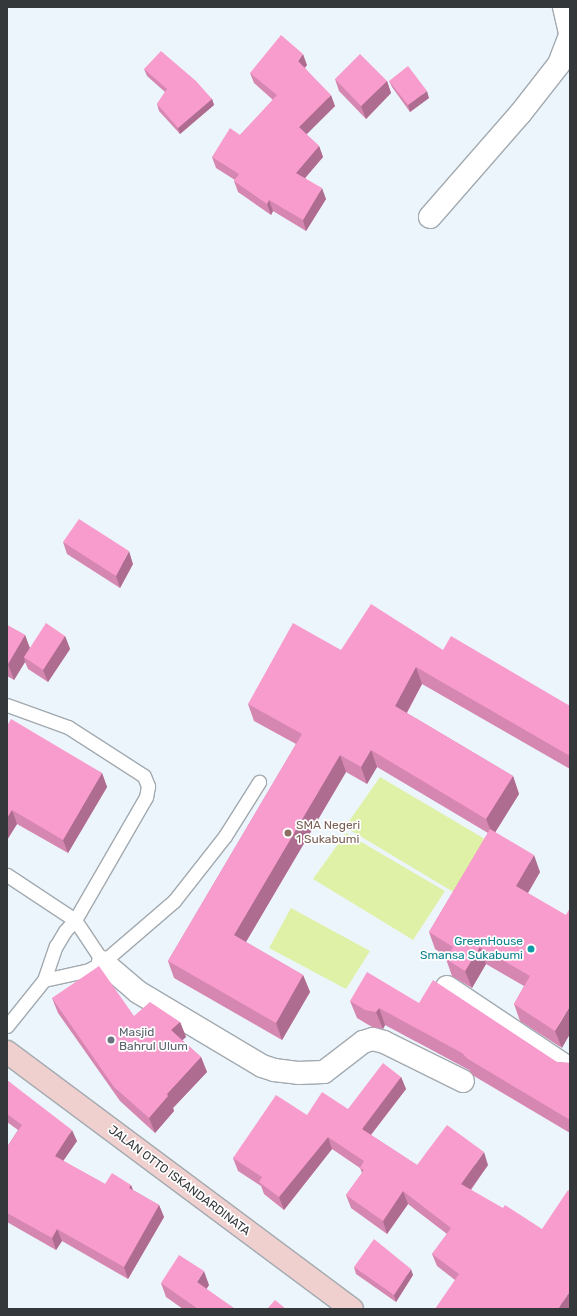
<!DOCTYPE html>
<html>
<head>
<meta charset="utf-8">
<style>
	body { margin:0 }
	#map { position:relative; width:577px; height:1316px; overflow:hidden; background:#edf5fc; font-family:Rubik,sans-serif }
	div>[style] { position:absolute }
	.green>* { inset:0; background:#dff1a7 }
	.roads { filter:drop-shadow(1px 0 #a2aab0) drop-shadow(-1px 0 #a2aab0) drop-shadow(0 1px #a2aab0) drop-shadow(0 -1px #a2aab0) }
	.lane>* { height:13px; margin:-6.5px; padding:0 6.5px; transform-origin:6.5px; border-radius:6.5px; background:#fff }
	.street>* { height:22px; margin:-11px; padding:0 11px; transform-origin:11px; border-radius:11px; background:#fff }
	.secondary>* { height:22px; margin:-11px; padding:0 11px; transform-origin:11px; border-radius:11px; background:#f0d0ce }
	.wall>* { inset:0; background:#d586b1 }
	.shaded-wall>* { inset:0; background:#ae6d90 }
	.building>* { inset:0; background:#f89cce }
	.dots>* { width:11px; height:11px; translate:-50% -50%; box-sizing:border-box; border:2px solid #fff; border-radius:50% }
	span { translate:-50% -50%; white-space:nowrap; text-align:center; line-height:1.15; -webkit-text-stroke:3.5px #fff; paint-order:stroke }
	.education-label { font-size:12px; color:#785e54 }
	.left { translate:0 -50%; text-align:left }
	.culture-label { font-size:12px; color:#0d838f }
	.right { translate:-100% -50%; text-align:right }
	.worship-label { font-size:12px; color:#5b616d }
	.street-label { font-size:12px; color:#35383b }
	.frame { position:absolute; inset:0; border:8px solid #35383b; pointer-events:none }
</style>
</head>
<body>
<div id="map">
	<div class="green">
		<i style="clip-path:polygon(380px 777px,490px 842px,455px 893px,345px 827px)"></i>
		<i style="clip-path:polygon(346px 833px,445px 891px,413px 940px,313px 879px)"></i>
		<i style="clip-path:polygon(291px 908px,370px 951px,346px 989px,269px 948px)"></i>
	</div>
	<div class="roads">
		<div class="lane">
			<i style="left:7px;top:705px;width:65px;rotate:19.8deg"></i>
			<i style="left:68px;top:727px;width:90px;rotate:32.8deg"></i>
			<i style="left:144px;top:776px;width:11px;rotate:68deg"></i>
			<i style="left:148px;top:786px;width:11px;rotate:100deg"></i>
			<i style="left:146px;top:797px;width:142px;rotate:120deg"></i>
			<i style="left:75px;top:920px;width:82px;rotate:-146.5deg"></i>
			<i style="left:44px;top:980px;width:46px;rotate:-12.5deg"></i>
			<i style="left:89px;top:970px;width:16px;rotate:-30deg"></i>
			<i style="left:103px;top:962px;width:94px;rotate:-40.7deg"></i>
			<i style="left:174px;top:901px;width:83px;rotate:-51.9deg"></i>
			<i style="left:225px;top:836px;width:64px;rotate:-57.8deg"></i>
			<i style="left:7px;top:1026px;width:59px;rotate:-51.2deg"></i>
			<i style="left:44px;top:980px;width:36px;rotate:-71deg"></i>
			<i style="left:56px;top:946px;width:17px;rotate:-59deg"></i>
			<i style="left:65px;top:931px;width:15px;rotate:-48deg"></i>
			<i style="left:75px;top:920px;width:50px;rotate:56.3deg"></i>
		</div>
		<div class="street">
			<i style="left:564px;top:7px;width:26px;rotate:77deg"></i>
			<i style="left:430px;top:217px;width:137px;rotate:-48.9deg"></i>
			<i style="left:520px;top:114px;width:63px;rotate:-52deg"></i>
			<i style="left:559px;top:64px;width:30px;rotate:-69deg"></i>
			<i style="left:103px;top:962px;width:46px;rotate:40.6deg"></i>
			<i style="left:138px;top:992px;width:144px;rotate:30.8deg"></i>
			<i style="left:262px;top:1066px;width:13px;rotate:18deg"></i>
			<i style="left:274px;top:1070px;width:24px;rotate:7deg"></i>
			<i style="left:298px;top:1073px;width:26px;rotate:-2deg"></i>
			<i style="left:324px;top:1072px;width:49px;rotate:-37.6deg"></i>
			<i style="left:363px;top:1042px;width:10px;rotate:-17deg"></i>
			<i style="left:373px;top:1039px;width:11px;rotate:15deg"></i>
			<i style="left:384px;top:1042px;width:88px;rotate:26.3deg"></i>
			<i style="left:447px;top:987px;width:148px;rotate:33.7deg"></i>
		</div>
		<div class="secondary">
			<i style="left:7px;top:1052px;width:430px;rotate:36.7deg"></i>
		</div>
	</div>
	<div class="wall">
		<i style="clip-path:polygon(307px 65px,305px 68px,335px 106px,306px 134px,319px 146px,323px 157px,305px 178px,326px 199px,306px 231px,273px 211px,271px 215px,238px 192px,234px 181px,235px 180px,216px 168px,212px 157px,240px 135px,273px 100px,254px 83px,250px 73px)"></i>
		<i style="clip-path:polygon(144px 69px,212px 99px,214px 105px,180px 134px,159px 111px,157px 104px,165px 92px,147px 76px)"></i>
		<i style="clip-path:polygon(335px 79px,387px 81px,391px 93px,366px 119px,339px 91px)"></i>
		<i style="clip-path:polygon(389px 81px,429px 98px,410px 112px,392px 87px)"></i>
		<i style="clip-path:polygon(63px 542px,133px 564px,120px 588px,67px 554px)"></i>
		<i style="clip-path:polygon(7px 625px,25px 635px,30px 648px,65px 636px,70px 649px,48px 682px,28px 669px,25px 662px,14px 680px,7px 676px)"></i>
		<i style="clip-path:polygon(341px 650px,443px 650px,570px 706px,570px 769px,422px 684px,407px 713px,513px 776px,519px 794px,495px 832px,540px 872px,528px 893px,562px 1048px,520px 1021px,514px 1004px,524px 986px,486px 964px,472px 988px,452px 976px,446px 959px,447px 957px,435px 949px,429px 932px,488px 833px,377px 767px,367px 784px,346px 772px,246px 942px,303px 975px,310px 992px,282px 1040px,174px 978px,168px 961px,296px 744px,254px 721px,248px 704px)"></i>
		<i style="clip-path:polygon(7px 726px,102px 773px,107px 787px,68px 853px,17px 824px,7px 840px)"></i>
		<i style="clip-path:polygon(52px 998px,134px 1016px,180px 1022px,186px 1037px,182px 1040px,201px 1057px,207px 1072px,173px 1108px,174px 1111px,155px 1133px,120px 1101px,58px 1013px)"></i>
		<i style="clip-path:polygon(350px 1001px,419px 1003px,557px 1062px,570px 1063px,570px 1133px,474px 1076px,469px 1070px,385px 1025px,383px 1029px,372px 1027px,357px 1018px)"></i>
		<i style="clip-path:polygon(401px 1077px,406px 1089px,371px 1135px,417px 1165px,488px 1165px,471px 1190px,570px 1309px,455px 1280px,437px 1266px,432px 1254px,447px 1234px,408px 1204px,387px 1234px,351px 1208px,346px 1195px,362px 1173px,360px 1168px,332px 1149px,284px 1210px,264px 1194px,261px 1186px,238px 1171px,233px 1158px,307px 1115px,348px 1109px)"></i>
		<i style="clip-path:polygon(7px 1080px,77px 1141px,63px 1161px,105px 1184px,131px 1185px,133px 1190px,159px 1205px,164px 1217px,128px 1279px,62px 1241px,56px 1250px,7px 1222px,7px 1147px,18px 1130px,7px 1122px)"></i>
		<i style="clip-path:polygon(354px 1267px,413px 1275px,396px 1302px,356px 1274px)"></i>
		<i style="clip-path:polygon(161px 1283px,209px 1285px,206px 1289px,235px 1309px,183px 1309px,166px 1297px)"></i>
	</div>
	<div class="shaded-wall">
		<i style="clip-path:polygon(303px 54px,307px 65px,301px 71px,298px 61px)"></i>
		<i style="clip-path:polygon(387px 81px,391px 93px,366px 119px,361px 106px)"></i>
		<i style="clip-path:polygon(427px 91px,429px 98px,410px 112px,408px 105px)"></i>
		<i style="clip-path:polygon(331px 95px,335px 106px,303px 138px,299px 127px)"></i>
		<i style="clip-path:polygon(212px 99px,214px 105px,180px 134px,178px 128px)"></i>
		<i style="clip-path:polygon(319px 146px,323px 157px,300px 184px,296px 173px)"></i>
		<i style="clip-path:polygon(322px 188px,326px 199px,306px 231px,303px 220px)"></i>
		<i style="clip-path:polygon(269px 200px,273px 211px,271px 215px,267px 204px)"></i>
		<i style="clip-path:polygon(129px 551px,133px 564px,120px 588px,116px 576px)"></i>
		<i style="clip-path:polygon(25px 635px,31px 652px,24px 657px,25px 662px,14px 680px,8px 664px)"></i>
		<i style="clip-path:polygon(65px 636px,70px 649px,48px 682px,43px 670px)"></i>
		<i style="clip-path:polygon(416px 667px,422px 684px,401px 723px,395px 706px)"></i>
		<i style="clip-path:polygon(371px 750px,377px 767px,367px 784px,361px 767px)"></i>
		<i style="clip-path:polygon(340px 755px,346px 772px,240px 952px,234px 935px)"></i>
		<i style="clip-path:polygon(102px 773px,107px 787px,68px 853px,63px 840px)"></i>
		<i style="clip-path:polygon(513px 776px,519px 794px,493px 836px,486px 819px)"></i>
		<i style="clip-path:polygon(12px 810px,17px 824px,7px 840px,7px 818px)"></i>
		<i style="clip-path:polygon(534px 855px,540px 872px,522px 903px,516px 886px)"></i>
		<i style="clip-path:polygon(480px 947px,486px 964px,472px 988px,465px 971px)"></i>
		<i style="clip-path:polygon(303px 975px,310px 992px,282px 1040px,276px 1023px)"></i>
		<i style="clip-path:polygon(570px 1006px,570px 1034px,562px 1048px,555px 1031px)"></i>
		<i style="clip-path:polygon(379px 1008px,385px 1025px,383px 1029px,376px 1012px)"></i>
		<i style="clip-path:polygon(180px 1022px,186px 1037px,177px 1045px,171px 1030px)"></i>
		<i style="clip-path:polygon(201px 1057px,207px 1072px,173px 1108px,174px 1111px,155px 1133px,149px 1118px,167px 1094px)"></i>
		<i style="clip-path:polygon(401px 1077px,406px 1089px,366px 1141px,362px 1129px)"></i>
		<i style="clip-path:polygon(72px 1130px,77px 1141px,59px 1167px,55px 1156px)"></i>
		<i style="clip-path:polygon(328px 1137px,332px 1149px,284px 1210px,279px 1197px)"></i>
		<i style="clip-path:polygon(484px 1152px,488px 1165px,465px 1197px,461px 1184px)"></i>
		<i style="clip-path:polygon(131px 1185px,135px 1197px,129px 1188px)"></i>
		<i style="clip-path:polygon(403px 1191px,408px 1204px,387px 1234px,383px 1221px)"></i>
		<i style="clip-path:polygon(159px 1205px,164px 1217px,128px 1279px,124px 1267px)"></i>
		<i style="clip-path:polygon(57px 1229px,62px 1241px,56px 1250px,52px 1238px)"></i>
		<i style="clip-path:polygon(411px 1269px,413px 1275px,396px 1302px,394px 1295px)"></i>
		<i style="clip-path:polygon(204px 1271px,209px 1285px,202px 1296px,197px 1282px)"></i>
		<i style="clip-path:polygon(570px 1291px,570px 1309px,558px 1309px)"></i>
	</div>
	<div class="building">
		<i style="clip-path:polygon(281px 35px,303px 54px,298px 61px,331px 95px,299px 127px,319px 146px,296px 173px,322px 188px,303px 220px,269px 200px,267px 204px,234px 181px,239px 174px,212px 157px,230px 128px,240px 135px,277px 95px,250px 73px)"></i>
		<i style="clip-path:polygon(161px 51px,196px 81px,212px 99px,178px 128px,157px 104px,167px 89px,144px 69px)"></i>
		<i style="clip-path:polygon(360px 54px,387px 81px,361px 106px,335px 79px)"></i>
		<i style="clip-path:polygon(408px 66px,427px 91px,408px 105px,389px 81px)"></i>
		<i style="clip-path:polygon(79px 519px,129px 551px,116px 576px,63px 542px)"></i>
		<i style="clip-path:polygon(371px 604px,443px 650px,451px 636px,570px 706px,570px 756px,416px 667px,395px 706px,513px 776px,486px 819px,371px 750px,361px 767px,340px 755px,234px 935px,303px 975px,276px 1023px,168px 961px,302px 734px,248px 704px,293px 623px,341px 650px)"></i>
		<i style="clip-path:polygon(46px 623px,65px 636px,43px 670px,24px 657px)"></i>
		<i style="clip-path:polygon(7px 625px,25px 635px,8px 664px,7px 663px)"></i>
		<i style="clip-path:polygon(11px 719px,102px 773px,63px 840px,12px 810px,7px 818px,7px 726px)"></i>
		<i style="clip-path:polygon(490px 829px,534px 855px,516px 886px,566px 915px,570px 908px,570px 1006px,555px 1031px,514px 1004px,530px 976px,480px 947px,465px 971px,446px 959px,453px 947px,429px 932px)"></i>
		<i style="clip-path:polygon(99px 966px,134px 1016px,150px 1002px,180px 1022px,171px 1030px,201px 1057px,167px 1094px,168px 1096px,149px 1118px,114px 1087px,52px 998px)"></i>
		<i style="clip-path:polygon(367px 972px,419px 1003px,433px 980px,557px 1062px,570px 1063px,570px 1120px,468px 1059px,462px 1053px,379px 1008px,376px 1012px,365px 1010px,350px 1001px)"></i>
		<i style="clip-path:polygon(383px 1063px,401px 1077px,362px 1129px,417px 1165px,447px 1125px,484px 1152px,461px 1184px,503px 1208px,505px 1205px,542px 1229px,568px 1190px,570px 1192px,570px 1291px,558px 1309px,435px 1309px,459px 1274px,432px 1254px,451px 1228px,403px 1191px,383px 1221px,346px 1195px,364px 1170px,360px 1168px,364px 1161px,328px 1137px,279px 1197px,259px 1182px,262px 1177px,233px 1158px,276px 1095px,307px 1115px,322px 1092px,348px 1109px)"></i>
		<i style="clip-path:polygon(7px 1080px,72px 1130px,55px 1156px,105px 1184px,112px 1173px,131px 1185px,129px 1188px,159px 1205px,124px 1267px,57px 1229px,52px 1238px,7px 1213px,7px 1147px,22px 1125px,7px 1114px)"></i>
		<i style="clip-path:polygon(374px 1239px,411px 1269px,394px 1295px,354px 1267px)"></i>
		<i style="clip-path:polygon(179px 1255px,204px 1271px,197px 1282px,235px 1309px,198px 1309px,161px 1283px)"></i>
		<i style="clip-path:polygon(275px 1300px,286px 1309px,267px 1309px)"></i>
	</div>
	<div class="dots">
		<i style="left:288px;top:833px;background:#8d6e63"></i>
		<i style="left:531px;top:949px;background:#0f9aa8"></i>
		<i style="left:111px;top:1040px;background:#6b7280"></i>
	</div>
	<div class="education-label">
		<span class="left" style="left:296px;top:833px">SMA Negeri<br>1 Sukabumi</span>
	</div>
	<div class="culture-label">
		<span class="right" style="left:523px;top:949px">GreenHouse<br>Smansa Sukabumi</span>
	</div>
	<div class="worship-label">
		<span class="left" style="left:119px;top:1040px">Masjid<br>Bahrul Ulum</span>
	</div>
	<div class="street-label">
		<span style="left:179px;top:1181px;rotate:37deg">JALAN OTTO ISKANDARDINATA</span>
	</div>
	<div class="frame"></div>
</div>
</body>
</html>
